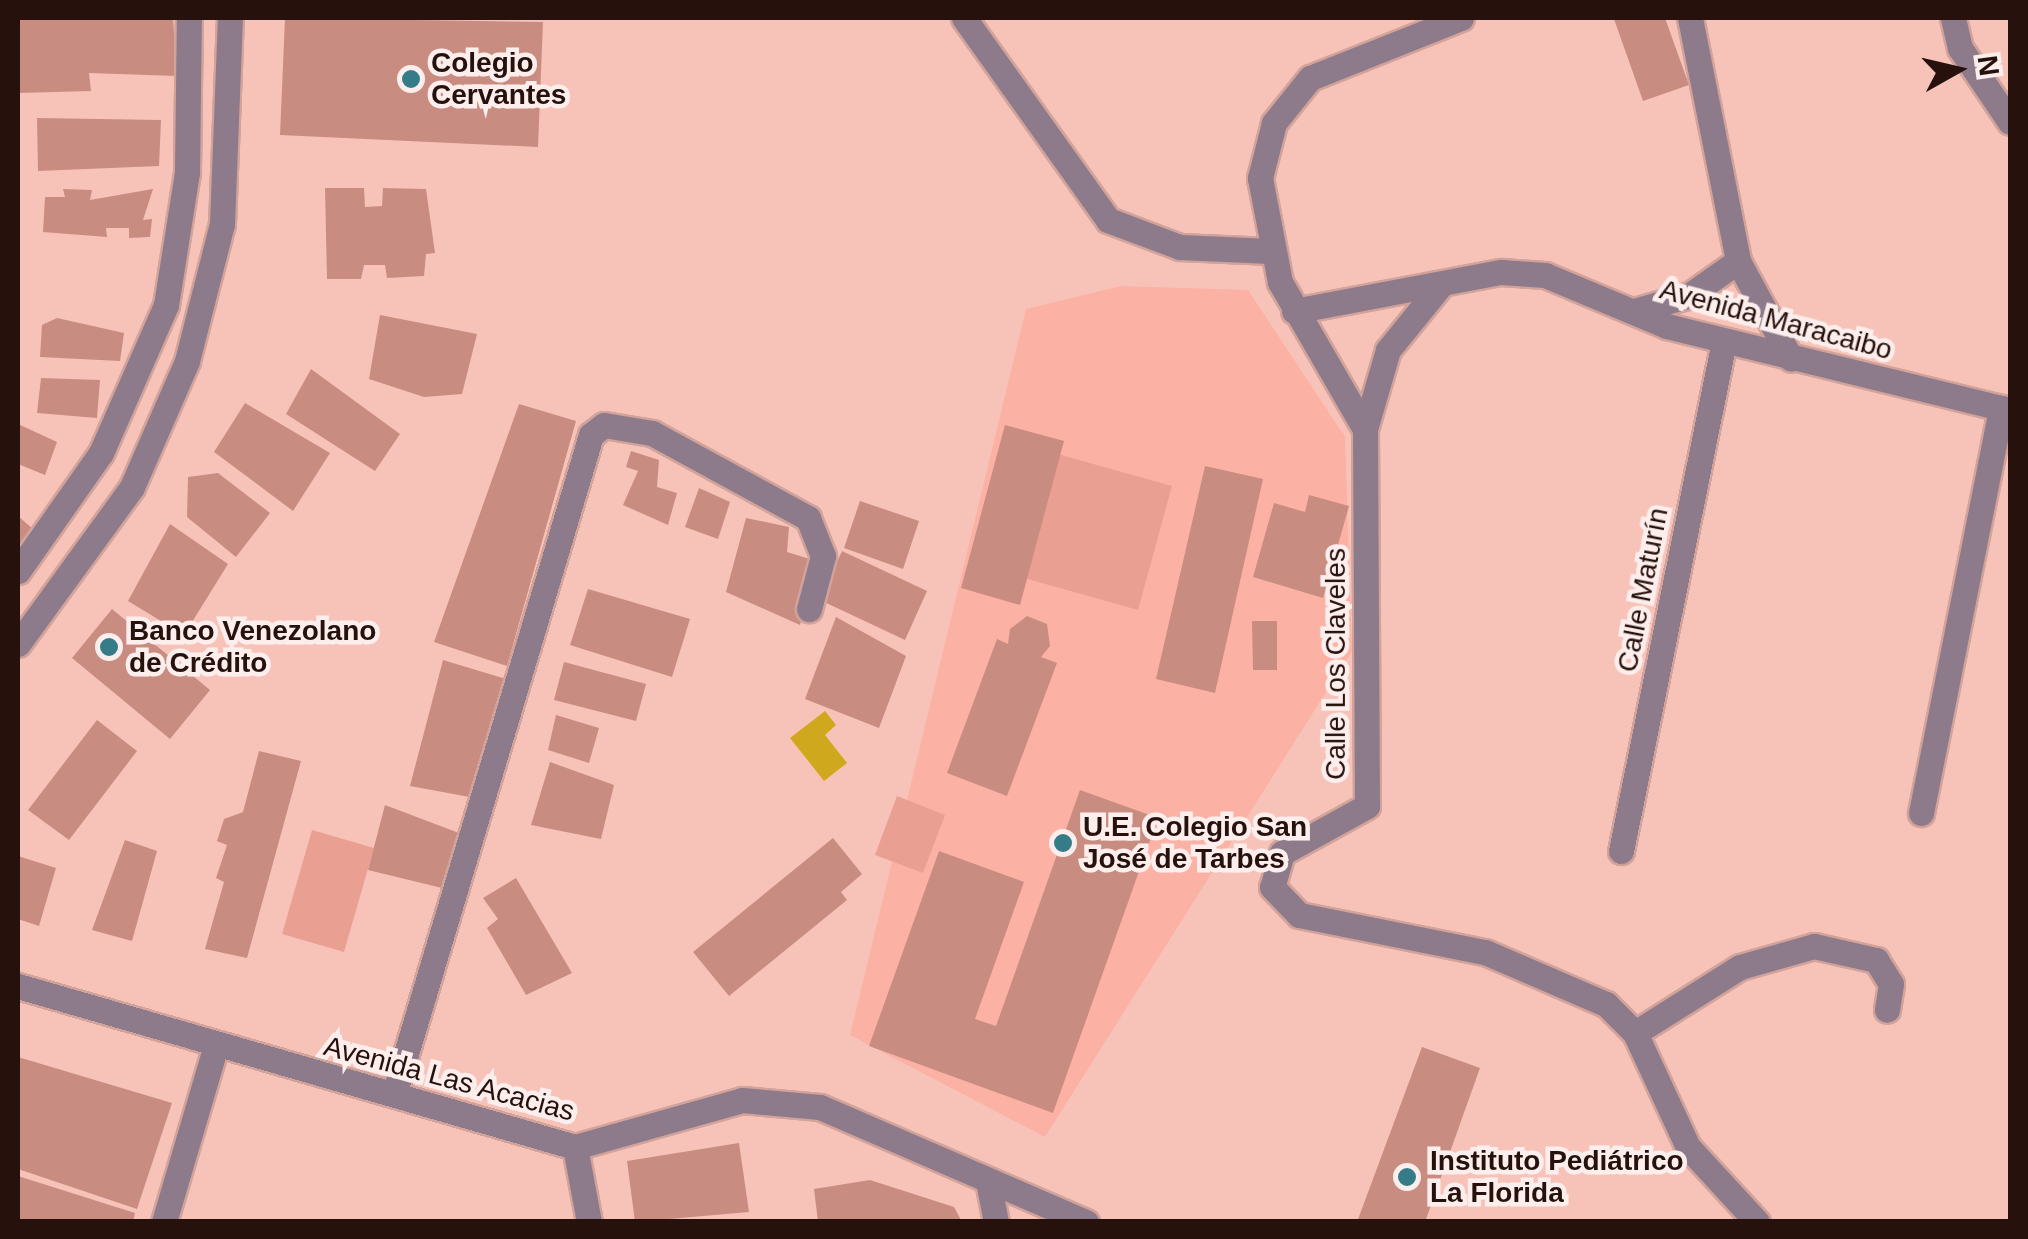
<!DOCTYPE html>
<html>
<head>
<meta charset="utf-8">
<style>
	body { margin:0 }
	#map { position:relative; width:2028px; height:1239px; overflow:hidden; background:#f7c3b9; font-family:Helvetica,sans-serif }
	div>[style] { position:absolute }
	.built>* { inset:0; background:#fbb2a5 }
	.green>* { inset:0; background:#e9a092 }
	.water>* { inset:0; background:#d0a81e }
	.building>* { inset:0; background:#c98c81 }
	.roads { filter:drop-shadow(2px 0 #d2a39a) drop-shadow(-2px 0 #d2a39a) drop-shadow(0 2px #d2a39a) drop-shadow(0 -2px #d2a39a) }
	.minor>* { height:25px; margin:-12.5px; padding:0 12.5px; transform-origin:12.5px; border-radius:12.5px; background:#8d7a8b }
	.dots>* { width:28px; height:28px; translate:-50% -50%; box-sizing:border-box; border:5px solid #fceeec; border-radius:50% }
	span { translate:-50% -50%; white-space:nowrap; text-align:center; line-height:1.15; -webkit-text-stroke:9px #fceeec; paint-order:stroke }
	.poi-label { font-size:28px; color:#27110d; font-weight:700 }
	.left { translate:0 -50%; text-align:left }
	.street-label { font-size:28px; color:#27110d }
	.frame { position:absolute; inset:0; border:20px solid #27110d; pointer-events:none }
	.north { position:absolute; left:1908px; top:20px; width:100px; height:100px; -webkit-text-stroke:8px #fceeec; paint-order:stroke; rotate:82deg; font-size:28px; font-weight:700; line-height:40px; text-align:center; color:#27110d }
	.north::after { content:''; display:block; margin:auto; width:35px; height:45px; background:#27110d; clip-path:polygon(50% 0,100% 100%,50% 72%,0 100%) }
</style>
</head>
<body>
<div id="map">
	<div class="built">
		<i style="clip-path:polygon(1121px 286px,1248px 290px,1345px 437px,1352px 651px,1045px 1137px,850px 1035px,1026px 309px)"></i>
	</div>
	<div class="green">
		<i style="clip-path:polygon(1043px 450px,1172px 486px,1138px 610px,1010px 574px)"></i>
		<i style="clip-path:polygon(897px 796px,945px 815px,923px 873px,875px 855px)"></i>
		<i style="clip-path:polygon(312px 830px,374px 848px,344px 952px,282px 934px)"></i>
	</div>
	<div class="water">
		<i style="clip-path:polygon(825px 711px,836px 725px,825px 735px,847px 763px,824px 781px,790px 738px)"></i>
	</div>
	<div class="building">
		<i style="clip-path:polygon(18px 18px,173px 18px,177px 76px,89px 73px,91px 91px,18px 93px)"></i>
		<i style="clip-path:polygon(285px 18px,543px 22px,538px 147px,280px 135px)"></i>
		<i style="clip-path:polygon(1665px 18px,1689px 85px,1643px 101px,1614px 19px)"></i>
		<i style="clip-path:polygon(37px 118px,161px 120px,159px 166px,38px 171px)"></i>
		<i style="clip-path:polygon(325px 188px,364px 188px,365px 207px,382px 206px,383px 188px,426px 189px,435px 253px,426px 254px,424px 276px,387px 278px,385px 265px,364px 265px,361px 279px,327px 279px)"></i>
		<i style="clip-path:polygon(63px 189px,92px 190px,90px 200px,153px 189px,143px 220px,152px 219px,150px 237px,129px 238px,129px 228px,106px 228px,107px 237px,43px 232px,45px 197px,65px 197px)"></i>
		<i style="clip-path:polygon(380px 315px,477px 334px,462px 394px,424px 397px,369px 379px)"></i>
		<i style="clip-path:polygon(57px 318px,124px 333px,120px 361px,40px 357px,42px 325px)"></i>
		<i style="clip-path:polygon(311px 369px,400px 434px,375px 471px,286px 414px)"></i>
		<i style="clip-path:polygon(41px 378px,100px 380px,97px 418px,37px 413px)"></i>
		<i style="clip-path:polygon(245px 403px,330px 453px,293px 511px,214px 452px)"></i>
		<i style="clip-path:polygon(519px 404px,576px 421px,507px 666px,434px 642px)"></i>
		<i style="clip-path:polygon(18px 424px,57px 442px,45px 475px,18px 464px)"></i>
		<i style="clip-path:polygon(1005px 425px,1064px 441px,1020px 605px,961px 588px)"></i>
		<i style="clip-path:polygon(631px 451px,659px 460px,657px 487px,677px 493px,668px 525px,623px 505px,638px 471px,626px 467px)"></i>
		<i style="clip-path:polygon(1205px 466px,1263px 479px,1215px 693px,1156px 679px)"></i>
		<i style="clip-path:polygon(218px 473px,270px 513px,236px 557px,187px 517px,188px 477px)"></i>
		<i style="clip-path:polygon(699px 488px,730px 502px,718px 539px,685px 527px)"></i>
		<i style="clip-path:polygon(1309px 495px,1349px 506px,1323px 598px,1253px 577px,1274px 503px,1305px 512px)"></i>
		<i style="clip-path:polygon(860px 501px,919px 521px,903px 569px,844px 548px)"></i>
		<i style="clip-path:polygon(18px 516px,34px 530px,18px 550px)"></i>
		<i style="clip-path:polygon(746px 518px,789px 527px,787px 552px,813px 560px,800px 625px,726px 592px)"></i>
		<i style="clip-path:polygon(170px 524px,228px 564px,184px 635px,128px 601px)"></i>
		<i style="clip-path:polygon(842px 551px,927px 591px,905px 640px,820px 600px)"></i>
		<i style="clip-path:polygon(588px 589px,690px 619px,672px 677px,570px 645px)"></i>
		<i style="clip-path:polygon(112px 609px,210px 690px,170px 739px,72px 658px)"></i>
		<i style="clip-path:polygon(1027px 616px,1047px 624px,1050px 646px,1041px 657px,1057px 663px,1007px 796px,947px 773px,997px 639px,1008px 644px,1010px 629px)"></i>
		<i style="clip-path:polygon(836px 617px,906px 656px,879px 728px,805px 699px)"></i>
		<i style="clip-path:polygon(1252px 621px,1277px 621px,1277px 670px,1253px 670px)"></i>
		<i style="clip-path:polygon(443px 660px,506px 679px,475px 798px,410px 786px)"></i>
		<i style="clip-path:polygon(564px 662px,646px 684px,636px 721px,554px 700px)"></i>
		<i style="clip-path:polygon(556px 715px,599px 728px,589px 763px,548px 750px)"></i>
		<i style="clip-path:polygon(97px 720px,137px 751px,69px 840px,28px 810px)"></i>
		<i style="clip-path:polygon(259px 751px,301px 761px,247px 958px,205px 949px,224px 882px,216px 878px,227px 845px,217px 841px,224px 819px,243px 812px)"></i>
		<i style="clip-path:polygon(550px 762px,614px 785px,601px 839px,531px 825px)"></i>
		<i style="clip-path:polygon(1080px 790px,1158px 818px,1053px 1113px,869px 1046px,939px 851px,1024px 882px,975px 1019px,996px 1026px)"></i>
		<i style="clip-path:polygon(385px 805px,459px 833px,442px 888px,368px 870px)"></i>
		<i style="clip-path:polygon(833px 838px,862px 874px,841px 892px,847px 900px,729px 996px,693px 952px)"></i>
		<i style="clip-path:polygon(125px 840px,157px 851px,132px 941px,92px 930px)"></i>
		<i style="clip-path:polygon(18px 856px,56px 868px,39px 926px,18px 919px)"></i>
		<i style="clip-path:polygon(516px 878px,572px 973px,526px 995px,487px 928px,498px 919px,483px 898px)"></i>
		<i style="clip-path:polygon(1422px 1047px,1480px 1068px,1425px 1222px,1357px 1222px)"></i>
		<i style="clip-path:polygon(18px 1057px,172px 1103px,137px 1209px,18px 1169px)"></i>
		<i style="clip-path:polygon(739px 1143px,749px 1212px,635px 1222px,627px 1161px)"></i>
		<i style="clip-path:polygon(18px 1176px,135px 1213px,133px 1222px,18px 1222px)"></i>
		<i style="clip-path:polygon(870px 1180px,954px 1207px,962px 1222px,818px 1222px,814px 1189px)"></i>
	</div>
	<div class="roads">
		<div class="minor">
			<i style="left:964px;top:18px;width:248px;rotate:54.5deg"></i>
			<i style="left:1108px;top:220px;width:77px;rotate:20.6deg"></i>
			<i style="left:1180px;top:247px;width:90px;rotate:2.5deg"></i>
			<i style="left:1461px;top:18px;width:162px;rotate:158.3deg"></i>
			<i style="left:1310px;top:78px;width:58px;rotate:128.7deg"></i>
			<i style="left:1274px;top:123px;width:57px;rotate:104.3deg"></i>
			<i style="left:1260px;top:178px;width:106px;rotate:79.1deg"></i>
			<i style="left:1280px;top:282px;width:170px;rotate:60deg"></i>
			<i style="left:1365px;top:429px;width:377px;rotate:89.7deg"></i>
			<i style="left:1367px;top:806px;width:97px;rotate:151.1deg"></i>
			<i style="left:1282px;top:853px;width:35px;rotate:106deg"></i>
			<i style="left:1272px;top:887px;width:39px;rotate:46deg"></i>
			<i style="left:1299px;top:915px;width:190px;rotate:11.3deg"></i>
			<i style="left:1485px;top:952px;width:132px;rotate:23.3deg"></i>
			<i style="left:1606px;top:1004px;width:41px;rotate:45deg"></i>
			<i style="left:1635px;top:1033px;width:126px;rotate:65.1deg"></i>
			<i style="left:1688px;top:1147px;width:102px;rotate:47.4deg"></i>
			<i style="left:1690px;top:18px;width:248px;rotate:78.8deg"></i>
			<i style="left:1738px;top:261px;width:111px;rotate:61.6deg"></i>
			<i style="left:1953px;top:18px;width:31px;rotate:77deg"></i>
			<i style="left:1960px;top:48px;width:89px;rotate:56deg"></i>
			<i style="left:1294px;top:311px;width:211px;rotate:-10.7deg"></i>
			<i style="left:1501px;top:272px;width:44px;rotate:3.9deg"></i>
			<i style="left:1545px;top:275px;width:132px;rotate:22.7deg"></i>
			<i style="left:1667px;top:326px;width:353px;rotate:13.8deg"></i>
			<i style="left:1634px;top:311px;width:58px;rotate:-15.9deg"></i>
			<i style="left:1690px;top:295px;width:59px;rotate:-35.3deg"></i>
			<i style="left:1365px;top:429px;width:82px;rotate:-73.8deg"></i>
			<i style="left:1388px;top:350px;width:81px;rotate:-51deg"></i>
			<i style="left:18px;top:571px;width:144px;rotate:-54.9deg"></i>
			<i style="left:101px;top:453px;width:162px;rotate:-66.3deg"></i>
			<i style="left:166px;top:305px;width:135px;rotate:-81deg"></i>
			<i style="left:187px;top:172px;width:154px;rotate:-89.3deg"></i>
			<i style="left:18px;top:644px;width:194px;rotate:-54deg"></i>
			<i style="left:132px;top:487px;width:137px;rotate:-66.4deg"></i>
			<i style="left:187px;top:361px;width:141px;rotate:-75.7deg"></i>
			<i style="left:222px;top:224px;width:206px;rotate:-87.8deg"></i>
			<i style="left:1921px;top:813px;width:413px;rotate:-78.8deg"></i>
			<i style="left:1621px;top:851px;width:520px;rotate:-78.58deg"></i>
			<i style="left:18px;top:986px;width:580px;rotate:16.12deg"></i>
			<i style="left:575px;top:1147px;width:173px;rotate:-15.7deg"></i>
			<i style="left:742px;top:1100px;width:78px;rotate:5.1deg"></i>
			<i style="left:820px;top:1107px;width:290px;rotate:23.4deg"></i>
			<i style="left:1635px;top:1033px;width:124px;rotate:-32.2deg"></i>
			<i style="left:1740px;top:967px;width:77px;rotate:-15.8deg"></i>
			<i style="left:1814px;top:946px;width:64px;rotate:12.7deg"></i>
			<i style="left:1876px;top:960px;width:28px;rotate:58deg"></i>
			<i style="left:1891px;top:984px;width:26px;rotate:99deg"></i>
			<i style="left:394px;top:1094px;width:688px;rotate:-73.36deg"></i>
			<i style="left:591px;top:435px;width:16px;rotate:-38deg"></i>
			<i style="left:604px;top:425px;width:49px;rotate:9.5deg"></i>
			<i style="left:652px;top:433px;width:178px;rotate:28.6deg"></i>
			<i style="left:808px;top:518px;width:41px;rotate:68.5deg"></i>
			<i style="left:823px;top:556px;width:55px;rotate:104.8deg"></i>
			<i style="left:575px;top:1147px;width:76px;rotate:79.4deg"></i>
			<i style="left:989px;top:1186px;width:37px;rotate:79deg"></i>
			<i style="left:164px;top:1222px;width:180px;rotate:-73.6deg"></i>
		</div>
	</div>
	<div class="dots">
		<i style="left:411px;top:79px;background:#367c88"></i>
		<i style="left:109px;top:647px;background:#367c88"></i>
		<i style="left:1063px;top:843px;background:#367c88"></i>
		<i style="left:1407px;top:1177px;background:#367c88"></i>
	</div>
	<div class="poi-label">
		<span class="left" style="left:431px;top:79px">Colegio<br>Cervantes</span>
		<span class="left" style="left:129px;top:647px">Banco Venezolano<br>de Crédito</span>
		<span class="left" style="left:1083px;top:843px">U.E. Colegio San<br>José de Tarbes</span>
		<span class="left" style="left:1430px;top:1177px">Instituto Pediátrico<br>La Florida</span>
	</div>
	<div class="street-label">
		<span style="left:1776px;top:320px;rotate:15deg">Avenida Maracaibo</span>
		<span style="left:1643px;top:590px;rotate:-79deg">Calle Maturín</span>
		<span style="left:1336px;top:664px;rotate:-90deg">Calle Los Claveles</span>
		<span style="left:449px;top:1079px;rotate:15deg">Avenida Las Acacias</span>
	</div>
	<div class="frame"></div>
	<div class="north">N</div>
</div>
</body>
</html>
